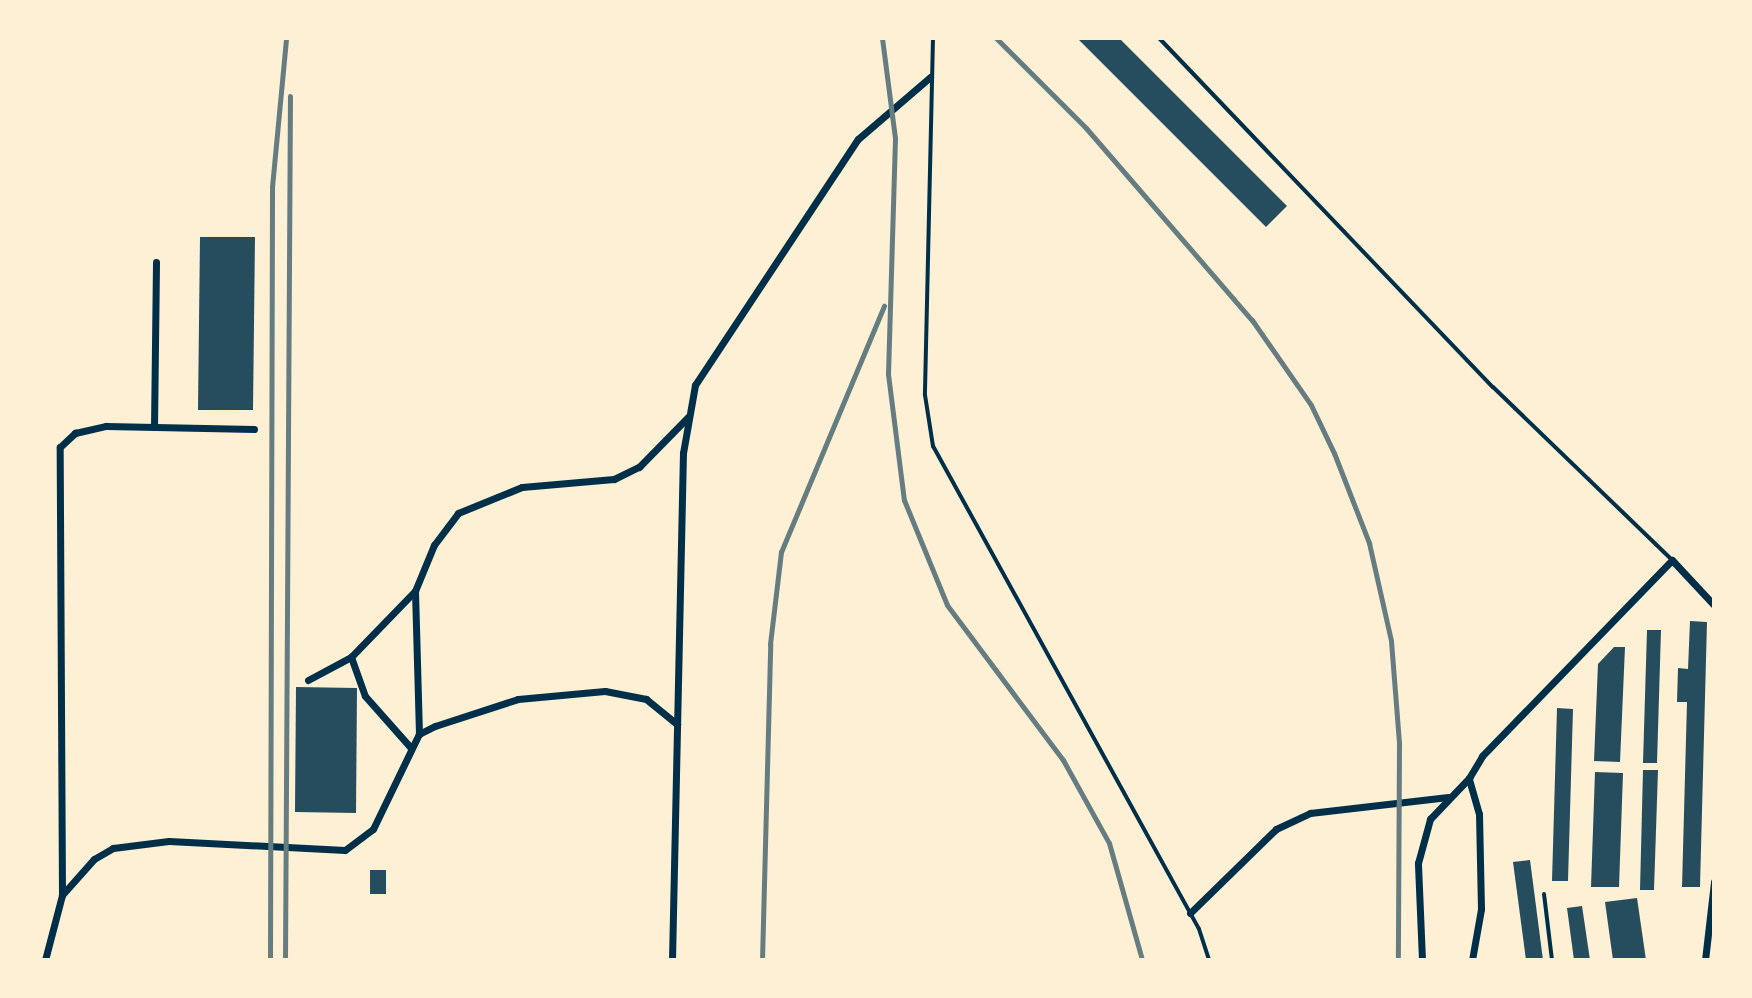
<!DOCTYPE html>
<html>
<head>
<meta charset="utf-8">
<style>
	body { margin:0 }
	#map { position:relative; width:1752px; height:998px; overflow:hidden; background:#fdf0d5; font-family:Raleway,sans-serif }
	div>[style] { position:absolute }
	.building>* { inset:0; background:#264d5e }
	.service>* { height:4px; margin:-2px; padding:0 2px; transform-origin:2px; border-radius:2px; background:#003049 }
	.minor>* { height:7px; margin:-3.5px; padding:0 3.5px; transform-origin:3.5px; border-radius:3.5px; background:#003049 }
	.rail>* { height:5px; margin:-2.5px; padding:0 2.5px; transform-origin:2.5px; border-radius:2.5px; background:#657d81 }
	span { translate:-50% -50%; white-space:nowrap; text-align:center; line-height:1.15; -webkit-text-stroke:7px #fdf0d5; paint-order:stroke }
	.frame { position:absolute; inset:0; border:40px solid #fdf0d5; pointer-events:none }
</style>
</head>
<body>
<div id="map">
	<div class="building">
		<i style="clip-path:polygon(1077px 38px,1119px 38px,1287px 206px,1266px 227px)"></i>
		<i style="clip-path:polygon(200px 237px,255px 237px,253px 410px,198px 410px)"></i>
		<i style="clip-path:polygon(1690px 621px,1707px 622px,1700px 887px,1682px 887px,1687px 702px,1677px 702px,1678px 668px,1688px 669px)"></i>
		<i style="clip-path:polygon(1647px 630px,1661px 630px,1657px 763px,1643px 763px)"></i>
		<i style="clip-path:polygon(1614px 647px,1625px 647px,1620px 762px,1594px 761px,1598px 664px)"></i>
		<i style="clip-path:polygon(296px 687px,357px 688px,356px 813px,295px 812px)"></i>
		<i style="clip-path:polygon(1557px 708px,1573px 709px,1568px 881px,1552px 881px)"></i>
		<i style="clip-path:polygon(1643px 770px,1658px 770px,1654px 890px,1640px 890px)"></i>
		<i style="clip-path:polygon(1595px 772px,1623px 773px,1619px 887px,1591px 887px)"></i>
		<i style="clip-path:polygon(1530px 860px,1543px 960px,1526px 960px,1513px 862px)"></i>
		<i style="clip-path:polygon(370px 870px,386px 870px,386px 894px,370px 894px)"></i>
		<i style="clip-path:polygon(1637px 898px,1646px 960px,1613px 960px,1605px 902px)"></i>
		<i style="clip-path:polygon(1582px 906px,1590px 960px,1574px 960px,1567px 908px)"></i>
	</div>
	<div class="service">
		<i style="left:933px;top:38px;width:357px;rotate:91.3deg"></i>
		<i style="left:925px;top:395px;width:52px;rotate:81.1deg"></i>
		<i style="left:933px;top:446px;width:551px;rotate:61.16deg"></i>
		<i style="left:1199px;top:929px;width:33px;rotate:72deg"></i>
		<i style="left:1159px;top:38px;width:483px;rotate:46.3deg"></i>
		<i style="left:1493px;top:387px;width:249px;rotate:44deg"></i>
		<i style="left:1544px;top:894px;width:66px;rotate:83.1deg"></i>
	</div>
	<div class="minor">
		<i style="left:154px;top:427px;width:165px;rotate:-89.3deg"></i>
		<i style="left:351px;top:657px;width:41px;rotate:70.3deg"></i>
		<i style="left:365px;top:696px;width:69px;rotate:48.5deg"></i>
		<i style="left:308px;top:680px;width:49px;rotate:-28.1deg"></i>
		<i style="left:351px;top:657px;width:92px;rotate:-45.9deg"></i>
		<i style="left:419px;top:734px;width:143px;rotate:-91.6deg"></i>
		<i style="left:415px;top:591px;width:50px;rotate:-67.6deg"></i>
		<i style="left:434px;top:545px;width:40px;rotate:-53deg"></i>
		<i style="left:458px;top:513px;width:69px;rotate:-22.1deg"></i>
		<i style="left:522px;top:487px;width:92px;rotate:-5deg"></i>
		<i style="left:614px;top:479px;width:28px;rotate:-26deg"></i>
		<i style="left:639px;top:467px;width:70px;rotate:-45.6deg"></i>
		<i style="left:62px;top:895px;width:448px;rotate:-90.3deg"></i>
		<i style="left:60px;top:447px;width:21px;rotate:-43deg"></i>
		<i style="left:75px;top:433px;width:32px;rotate:-13deg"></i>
		<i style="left:106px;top:426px;width:148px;rotate:1.2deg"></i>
		<i style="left:1190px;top:913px;width:120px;rotate:-44.3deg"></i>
		<i style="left:1276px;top:829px;width:38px;rotate:-25deg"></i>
		<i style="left:1310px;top:813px;width:139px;rotate:-6.6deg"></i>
		<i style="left:45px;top:960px;width:67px;rotate:-75.3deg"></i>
		<i style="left:62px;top:895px;width:48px;rotate:-48.4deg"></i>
		<i style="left:94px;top:859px;width:22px;rotate:-30deg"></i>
		<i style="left:113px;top:848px;width:56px;rotate:-7.1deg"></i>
		<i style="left:169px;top:841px;width:176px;rotate:2.9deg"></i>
		<i style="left:345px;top:850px;width:35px;rotate:-37deg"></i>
		<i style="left:373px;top:829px;width:106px;rotate:-64.2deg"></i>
		<i style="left:419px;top:734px;width:18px;rotate:-27deg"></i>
		<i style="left:435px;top:726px;width:87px;rotate:-18deg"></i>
		<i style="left:518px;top:699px;width:87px;rotate:-5.3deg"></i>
		<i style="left:605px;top:691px;width:42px;rotate:11deg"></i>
		<i style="left:646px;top:699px;width:40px;rotate:39deg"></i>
		<i style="left:672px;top:960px;width:507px;rotate:-88.76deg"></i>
		<i style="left:683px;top:453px;width:69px;rotate:-80deg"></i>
		<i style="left:695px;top:385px;width:295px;rotate:-56.5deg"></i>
		<i style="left:858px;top:139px;width:95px;rotate:-40.7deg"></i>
		<i style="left:1422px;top:960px;width:97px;rotate:-92.4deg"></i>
		<i style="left:1418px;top:863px;width:46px;rotate:-74.7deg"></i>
		<i style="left:1430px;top:819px;width:57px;rotate:-46.4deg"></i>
		<i style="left:1472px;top:960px;width:52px;rotate:-80deg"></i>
		<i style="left:1481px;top:909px;width:95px;rotate:-91.2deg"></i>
		<i style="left:1479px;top:814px;width:37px;rotate:-106deg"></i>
		<i style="left:1469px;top:778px;width:26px;rotate:-59deg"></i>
		<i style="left:1482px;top:756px;width:273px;rotate:-45.9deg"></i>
		<i style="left:1672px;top:560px;width:62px;rotate:47deg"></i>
		<i style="left:1705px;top:960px;width:79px;rotate:-83.4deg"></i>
	</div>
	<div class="rail">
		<i style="left:882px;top:38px;width:101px;rotate:82.6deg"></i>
		<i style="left:895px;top:138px;width:236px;rotate:91.7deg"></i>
		<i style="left:888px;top:374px;width:127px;rotate:82.8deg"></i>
		<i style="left:904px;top:500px;width:113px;rotate:67.7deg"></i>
		<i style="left:947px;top:605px;width:194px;rotate:53.2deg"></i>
		<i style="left:1063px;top:760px;width:95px;rotate:61deg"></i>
		<i style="left:1109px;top:843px;width:122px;rotate:74.2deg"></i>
		<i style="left:996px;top:38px;width:127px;rotate:45deg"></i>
		<i style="left:1086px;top:128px;width:254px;rotate:49.2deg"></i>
		<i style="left:1252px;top:320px;width:103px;rotate:55.2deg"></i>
		<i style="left:1311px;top:405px;width:53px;rotate:64.4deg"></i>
		<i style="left:1334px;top:453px;width:97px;rotate:68.7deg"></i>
		<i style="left:1369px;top:543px;width:100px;rotate:77.3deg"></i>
		<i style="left:1391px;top:641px;width:102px;rotate:85.5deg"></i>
		<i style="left:1399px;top:743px;width:217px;rotate:90.3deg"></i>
		<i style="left:270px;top:960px;width:773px;rotate:-89.85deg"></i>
		<i style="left:272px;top:187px;width:150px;rotate:-84.6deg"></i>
		<i style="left:285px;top:960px;width:864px;rotate:-89.67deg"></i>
		<i style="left:762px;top:960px;width:316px;rotate:-88.5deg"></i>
		<i style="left:770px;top:644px;width:93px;rotate:-83.2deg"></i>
		<i style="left:781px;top:552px;width:267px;rotate:-67.3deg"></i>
	</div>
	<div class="frame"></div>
</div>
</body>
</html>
